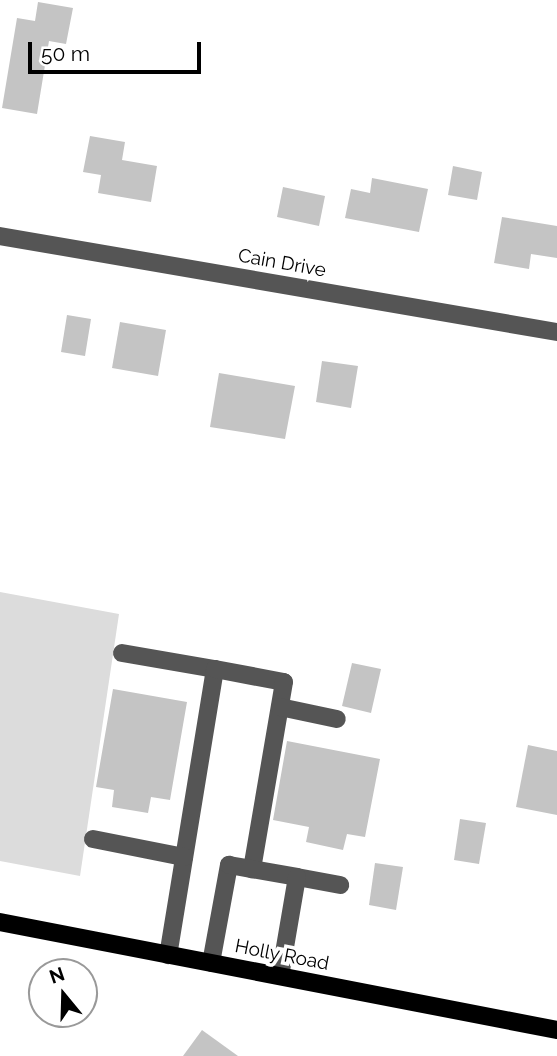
<!DOCTYPE html>
<html>
<head>
<meta charset="utf-8">
<style>
	body { margin:0 }
	#map { position:relative; width:557px; height:1056px; overflow:hidden; background:#fff; font-family:Raleway,sans-serif }
	div>[style] { position:absolute }
	.green>* { inset:0; background:#dcdcdc }
	.building>* { inset:0; background:#c4c4c4 }
	.minor>* { height:18px; margin:-9px; padding:0 9px; transform-origin:9px; border-radius:9px; background:#555 }
	.major>* { height:18px; margin:-9px; padding:0 9px; transform-origin:9px; border-radius:9px; background:#000 }
	span { translate:-50% -50%; white-space:nowrap; text-align:center; line-height:1.15; -webkit-text-stroke:7px #fff; paint-order:stroke }
	.street-label { font-size:19px; color:#000 }
	.north { position:absolute; left:28px; top:958px; width:70px; height:70px; box-sizing:border-box; background:#fff; border:2px solid #999; border-radius:50%; rotate:341deg; font-size:19px; font-weight:700; line-height:28px; text-align:center; color:#000 }
	.north::after { content:''; display:block; margin:auto; width:24px; height:32px; background:#000; clip-path:polygon(50% 0,100% 100%,50% 72%,0 100%) }
	.scale { position:absolute; left:28px; top:42px; width:173px; height:32px; box-sizing:border-box; border:4px solid #000; border-top:0; padding-left:9px; font-size:21px; line-height:24px; white-space:nowrap; color:#000; -webkit-text-stroke:5px #fff; paint-order:stroke }
</style>
</head>
<body>
<div id="map">
	<div class="green">
		<i style="clip-path:polygon(0 592px,119px 614px,80px 876px,0 861px)"></i>
	</div>
	<div class="building">
		<i style="clip-path:polygon(38px 2px,73px 8px,66px 44px,49px 41px,37px 114px,2px 108px,17px 18px,35px 21px)"></i>
		<i style="clip-path:polygon(90px 136px,125px 142px,122px 160px,157px 166px,151px 202px,98px 193px,101px 175px,83px 172px)"></i>
		<i style="clip-path:polygon(453px 166px,482px 172px,477px 200px,448px 195px)"></i>
		<i style="clip-path:polygon(372px 178px,428px 189px,419px 232px,345px 218px,351px 189px,370px 193px)"></i>
		<i style="clip-path:polygon(283px 187px,325px 196px,319px 226px,277px 217px)"></i>
		<i style="clip-path:polygon(502px 217px,557px 226px,557px 258px,531px 254px,529px 269px,494px 263px)"></i>
		<i style="clip-path:polygon(67px 315px,91px 319px,85px 356px,61px 352px)"></i>
		<i style="clip-path:polygon(120px 322px,166px 330px,158px 376px,112px 368px)"></i>
		<i style="clip-path:polygon(322px 361px,358px 366px,351px 408px,316px 402px)"></i>
		<i style="clip-path:polygon(219px 373px,295px 386px,285px 439px,210px 427px)"></i>
		<i style="clip-path:polygon(352px 663px,381px 669px,371px 713px,342px 706px)"></i>
		<i style="clip-path:polygon(113px 689px,187px 702px,170px 800px,151px 797px,148px 813px,112px 807px,114px 790px,96px 787px)"></i>
		<i style="clip-path:polygon(287px 741px,380px 759px,365px 837px,347px 834px,343px 850px,306px 842px,309px 827px,273px 820px)"></i>
		<i style="clip-path:polygon(528px 745px,557px 751px,557px 815px,516px 807px)"></i>
		<i style="clip-path:polygon(460px 819px,486px 823px,479px 864px,454px 860px)"></i>
		<i style="clip-path:polygon(375px 863px,403px 867px,396px 910px,369px 905px)"></i>
		<i style="clip-path:polygon(202px 1030px,238px 1056px,183px 1056px)"></i>
	</div>
	<div class="minor">
		<i style="left:0;top:236px;width:565px;rotate:9.78deg"></i>
		<i style="left:122px;top:653px;width:94px;rotate:9.8deg"></i>
		<i style="left:215px;top:669px;width:290px;rotate:99.3deg"></i>
		<i style="left:215px;top:669px;width:70px;rotate:10.7deg"></i>
		<i style="left:284px;top:682px;width:190px;rotate:99.7deg"></i>
		<i style="left:280px;top:707px;width:58px;rotate:11.9deg"></i>
		<i style="left:93px;top:839px;width:93px;rotate:11.2deg"></i>
		<i style="left:297px;top:877px;width:44px;rotate:10.5deg"></i>
		<i style="left:211px;top:963px;width:100px;rotate:-79.6deg"></i>
		<i style="left:229px;top:865px;width:69px;rotate:10deg"></i>
		<i style="left:297px;top:877px;width:100px;rotate:99.7deg"></i>
	</div>
	<div class="major">
		<i style="left:0;top:922px;width:567px;rotate:10.97deg"></i>
	</div>
	<div class="street-label">
		<span style="left:282px;top:263px;rotate:10deg">Cain Drive</span>
		<span style="left:282px;top:955px;rotate:11deg">Holly Road</span>
	</div>
	<div class="north">N</div>
	<div class="scale">50 m</div>
</div>
</body>
</html>
